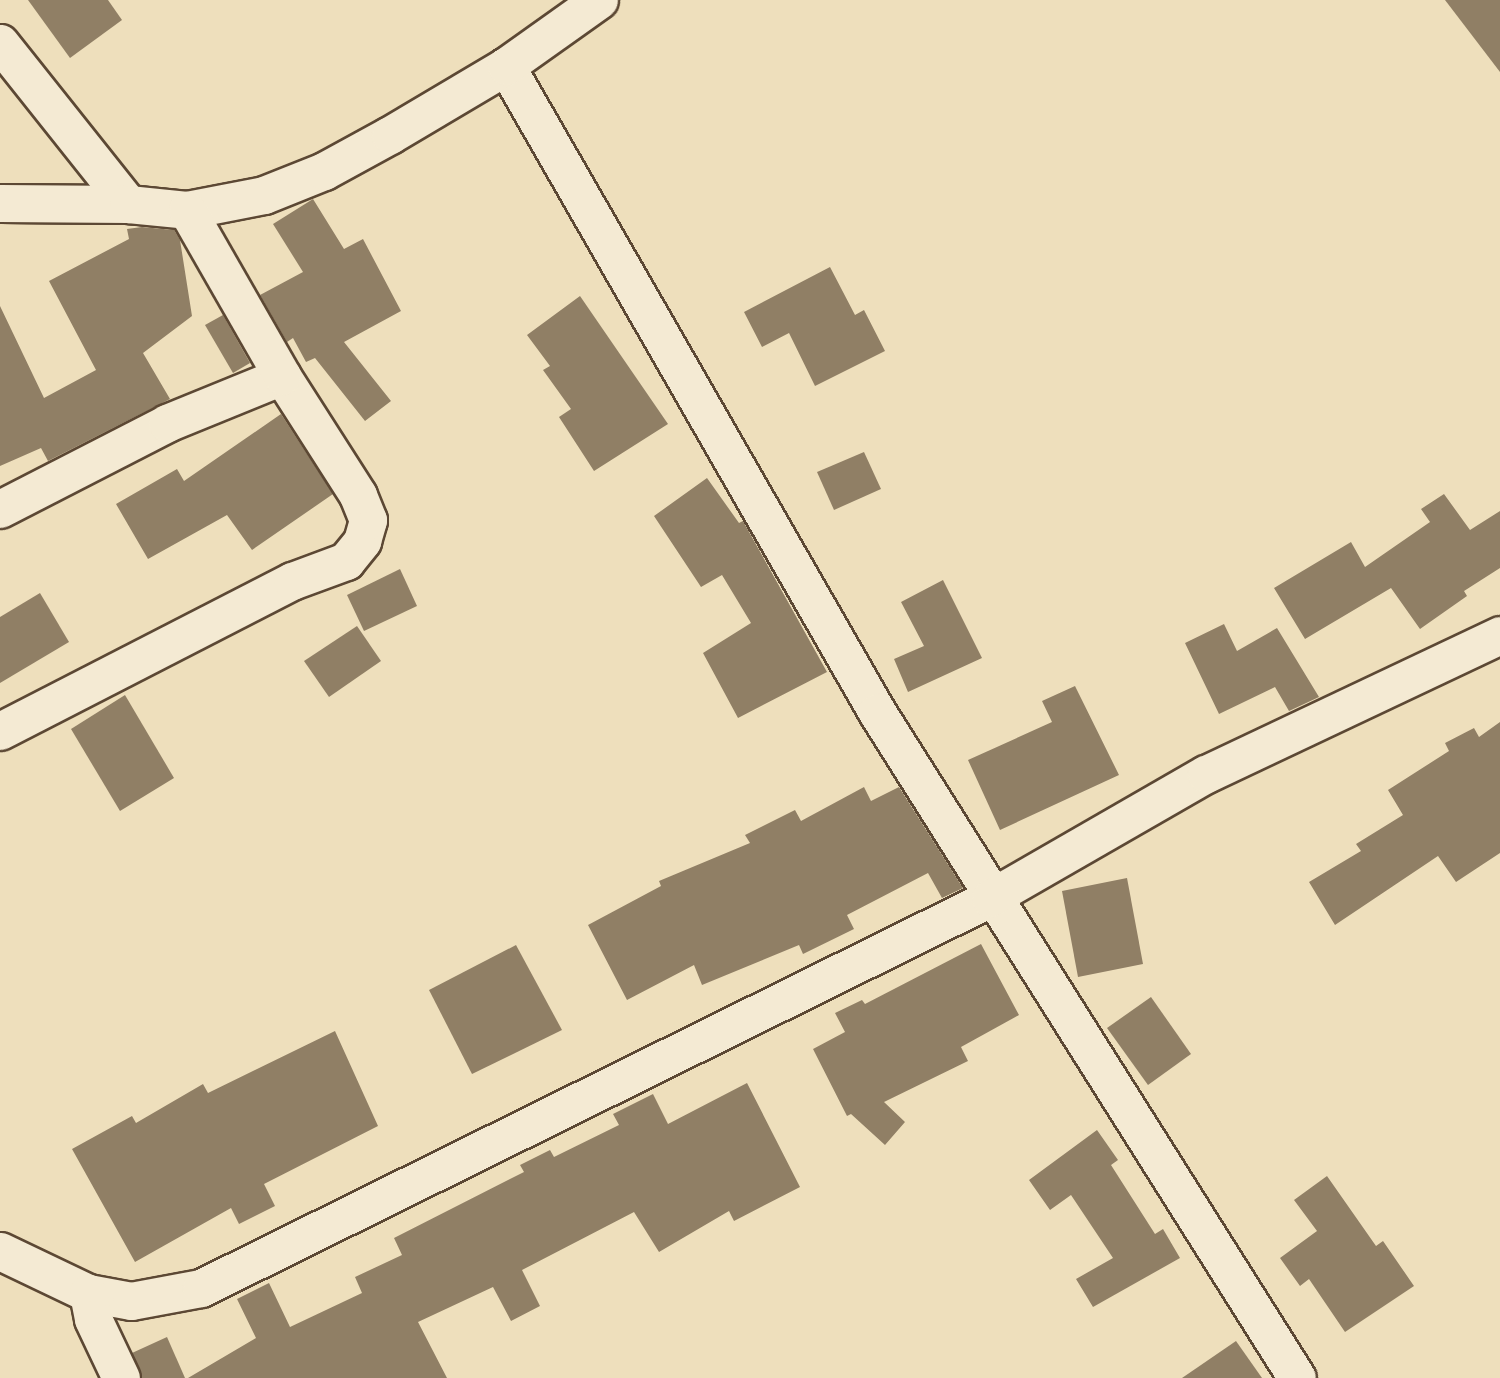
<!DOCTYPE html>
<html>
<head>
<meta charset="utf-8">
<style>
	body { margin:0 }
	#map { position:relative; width:1500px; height:1378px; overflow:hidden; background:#eedfbc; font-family:"EB Garamond",serif }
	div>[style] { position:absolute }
	.building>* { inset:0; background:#907f65 }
	.roads { filter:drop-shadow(2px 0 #5c4834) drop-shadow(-2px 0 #5c4834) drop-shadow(0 2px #5c4834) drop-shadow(0 -2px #5c4834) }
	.street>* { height:37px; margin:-18.5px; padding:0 18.5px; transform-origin:18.5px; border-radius:18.5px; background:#f4ead3 }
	span { translate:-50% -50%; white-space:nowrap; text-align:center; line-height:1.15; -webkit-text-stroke:5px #f4ead3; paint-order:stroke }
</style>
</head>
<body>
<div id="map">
	<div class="building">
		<i style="clip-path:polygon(28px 0,108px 0,122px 20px,70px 58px)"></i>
		<i style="clip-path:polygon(1445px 0,1500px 0,1500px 72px)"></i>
		<i style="clip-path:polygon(313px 199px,344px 249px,363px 239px,401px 311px,344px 342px,391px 401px,365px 421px,315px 358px,306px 362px,293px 338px,287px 342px,260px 295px,303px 272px,273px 224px)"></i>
		<i style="clip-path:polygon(142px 227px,174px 230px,180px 240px,192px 316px,143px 353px,170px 399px,48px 461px,41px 448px,0 466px,0 306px,44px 398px,96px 370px,49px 281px,129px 239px,127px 229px)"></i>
		<i style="clip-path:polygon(830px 267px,855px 315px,864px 310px,885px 351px,815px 386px,789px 333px,762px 347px,744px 312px)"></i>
		<i style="clip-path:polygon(580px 296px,668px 424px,594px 471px,559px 417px,571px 409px,543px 370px,550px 366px,527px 335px)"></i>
		<i style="clip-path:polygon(223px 315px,250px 363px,233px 373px,205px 325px)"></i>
		<i style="clip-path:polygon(281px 414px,333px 494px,252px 550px,227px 515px,148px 559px,116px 504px,177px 469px,184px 481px)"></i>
		<i style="clip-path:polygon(864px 452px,881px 489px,834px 510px,817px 472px)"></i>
		<i style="clip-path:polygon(707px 478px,739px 523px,743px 521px,827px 672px,738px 718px,703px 653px,751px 623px,722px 575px,701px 587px,654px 516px)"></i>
		<i style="clip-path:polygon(1444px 494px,1470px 530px,1500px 511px,1500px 568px,1464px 591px,1467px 596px,1420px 629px,1391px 588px,1305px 639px,1274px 588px,1351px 542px,1365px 567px,1430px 522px,1421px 509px)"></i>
		<i style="clip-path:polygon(400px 569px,417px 606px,364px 631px,347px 595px)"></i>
		<i style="clip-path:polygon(943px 580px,982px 658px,908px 692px,894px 659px,924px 646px,901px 602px)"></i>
		<i style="clip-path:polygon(40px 593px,69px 642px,0 683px,0 617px)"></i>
		<i style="clip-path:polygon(1224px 624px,1237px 651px,1277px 628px,1319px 697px,1289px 711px,1275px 687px,1219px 714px,1185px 643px)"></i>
		<i style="clip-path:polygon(357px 626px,381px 661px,329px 697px,304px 661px)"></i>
		<i style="clip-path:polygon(1075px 686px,1119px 775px,1000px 830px,968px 760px,1052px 722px,1042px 701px)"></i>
		<i style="clip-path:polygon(125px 695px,174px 778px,120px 811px,71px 729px)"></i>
		<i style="clip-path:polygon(1500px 722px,1500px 853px,1456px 882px,1438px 856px,1335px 925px,1309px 882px,1361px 851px,1356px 844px,1403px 815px,1388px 790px,1449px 751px,1445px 743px,1474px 728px,1479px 737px)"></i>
		<i style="clip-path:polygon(864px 787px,871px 801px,899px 787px,963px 888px,942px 898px,928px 873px,847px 915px,854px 929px,803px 954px,799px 945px,702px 985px,694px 965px,627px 1000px,588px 925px,661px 886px,659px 881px,750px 843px,745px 835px,795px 810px,801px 821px)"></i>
		<i style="clip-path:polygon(1127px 878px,1143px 964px,1078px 977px,1062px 891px)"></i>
		<i style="clip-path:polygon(981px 944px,1019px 1015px,961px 1047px,968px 1061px,884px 1102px,905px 1122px,885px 1145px,851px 1114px,847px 1116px,813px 1049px,845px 1032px,835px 1013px,862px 1000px,865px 1004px)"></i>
		<i style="clip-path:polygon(516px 945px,562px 1030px,472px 1074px,429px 990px)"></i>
		<i style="clip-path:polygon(1151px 997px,1191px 1054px,1148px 1085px,1107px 1028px)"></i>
		<i style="clip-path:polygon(335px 1031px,378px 1126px,264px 1184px,275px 1206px,239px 1224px,231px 1208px,135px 1262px,72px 1149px,132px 1116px,136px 1123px,203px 1084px,208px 1093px)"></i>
		<i style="clip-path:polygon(747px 1083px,800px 1187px,734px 1221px,729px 1211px,659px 1252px,634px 1212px,522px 1270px,540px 1306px,511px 1321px,493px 1287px,418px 1322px,447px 1378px,188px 1378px,256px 1338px,237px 1299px,269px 1283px,290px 1327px,362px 1293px,355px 1277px,402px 1255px,394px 1238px,524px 1172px,520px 1165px,550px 1150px,554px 1157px,619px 1125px,613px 1114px,653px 1094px,668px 1124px)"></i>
		<i style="clip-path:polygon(1097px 1130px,1118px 1160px,1111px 1165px,1155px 1234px,1163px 1229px,1180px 1258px,1093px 1307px,1076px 1279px,1113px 1258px,1071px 1195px,1050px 1210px,1029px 1180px)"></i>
		<i style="clip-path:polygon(1327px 1176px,1376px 1246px,1383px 1241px,1414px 1286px,1345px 1332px,1309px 1279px,1300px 1286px,1280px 1258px,1317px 1231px,1294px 1200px)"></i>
		<i style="clip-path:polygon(167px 1337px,185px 1378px,142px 1378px,132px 1353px)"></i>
		<i style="clip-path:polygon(1236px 1341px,1262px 1378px,1182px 1378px)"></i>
	</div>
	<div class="roads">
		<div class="street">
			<i style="left:0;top:43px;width:206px;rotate:51.5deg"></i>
			<i style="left:506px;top:66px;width:745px;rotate:60.13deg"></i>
			<i style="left:877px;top:712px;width:787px;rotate:57.76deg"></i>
			<i style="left:0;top:203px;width:128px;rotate:0.4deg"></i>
			<i style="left:128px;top:204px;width:59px;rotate:5.8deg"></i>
			<i style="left:187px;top:210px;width:78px;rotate:-11deg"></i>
			<i style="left:264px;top:195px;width:65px;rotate:-21.8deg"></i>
			<i style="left:324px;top:171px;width:75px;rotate:-28.6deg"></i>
			<i style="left:390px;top:135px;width:135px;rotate:-30.7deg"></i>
			<i style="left:506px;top:66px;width:114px;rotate:-35.4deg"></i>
			<i style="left:0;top:509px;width:188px;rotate:-27.2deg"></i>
			<i style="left:167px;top:423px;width:124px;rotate:-22.2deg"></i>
			<i style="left:0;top:731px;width:328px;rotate:-27.2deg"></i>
			<i style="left:292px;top:581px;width:58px;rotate:-20.3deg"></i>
			<i style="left:346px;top:561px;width:26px;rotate:-51deg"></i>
			<i style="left:362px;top:541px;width:22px;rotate:-74deg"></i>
			<i style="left:368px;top:520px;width:27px;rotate:-112deg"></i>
			<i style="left:358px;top:495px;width:141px;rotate:-122.6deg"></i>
			<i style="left:282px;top:376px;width:191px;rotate:-119.8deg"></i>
			<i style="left:0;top:1251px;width:98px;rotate:25.5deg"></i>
			<i style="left:88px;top:1293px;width:44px;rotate:10.5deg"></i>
			<i style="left:131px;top:1301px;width:71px;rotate:-10.5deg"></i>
			<i style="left:201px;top:1288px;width:880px;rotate:-26.3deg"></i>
			<i style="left:990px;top:898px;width:249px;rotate:-29.9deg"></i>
			<i style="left:1206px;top:774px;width:325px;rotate:-25.3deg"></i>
			<i style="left:88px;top:1293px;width:26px;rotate:79deg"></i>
			<i style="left:93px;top:1319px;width:65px;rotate:64.6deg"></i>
		</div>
	</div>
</div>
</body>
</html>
